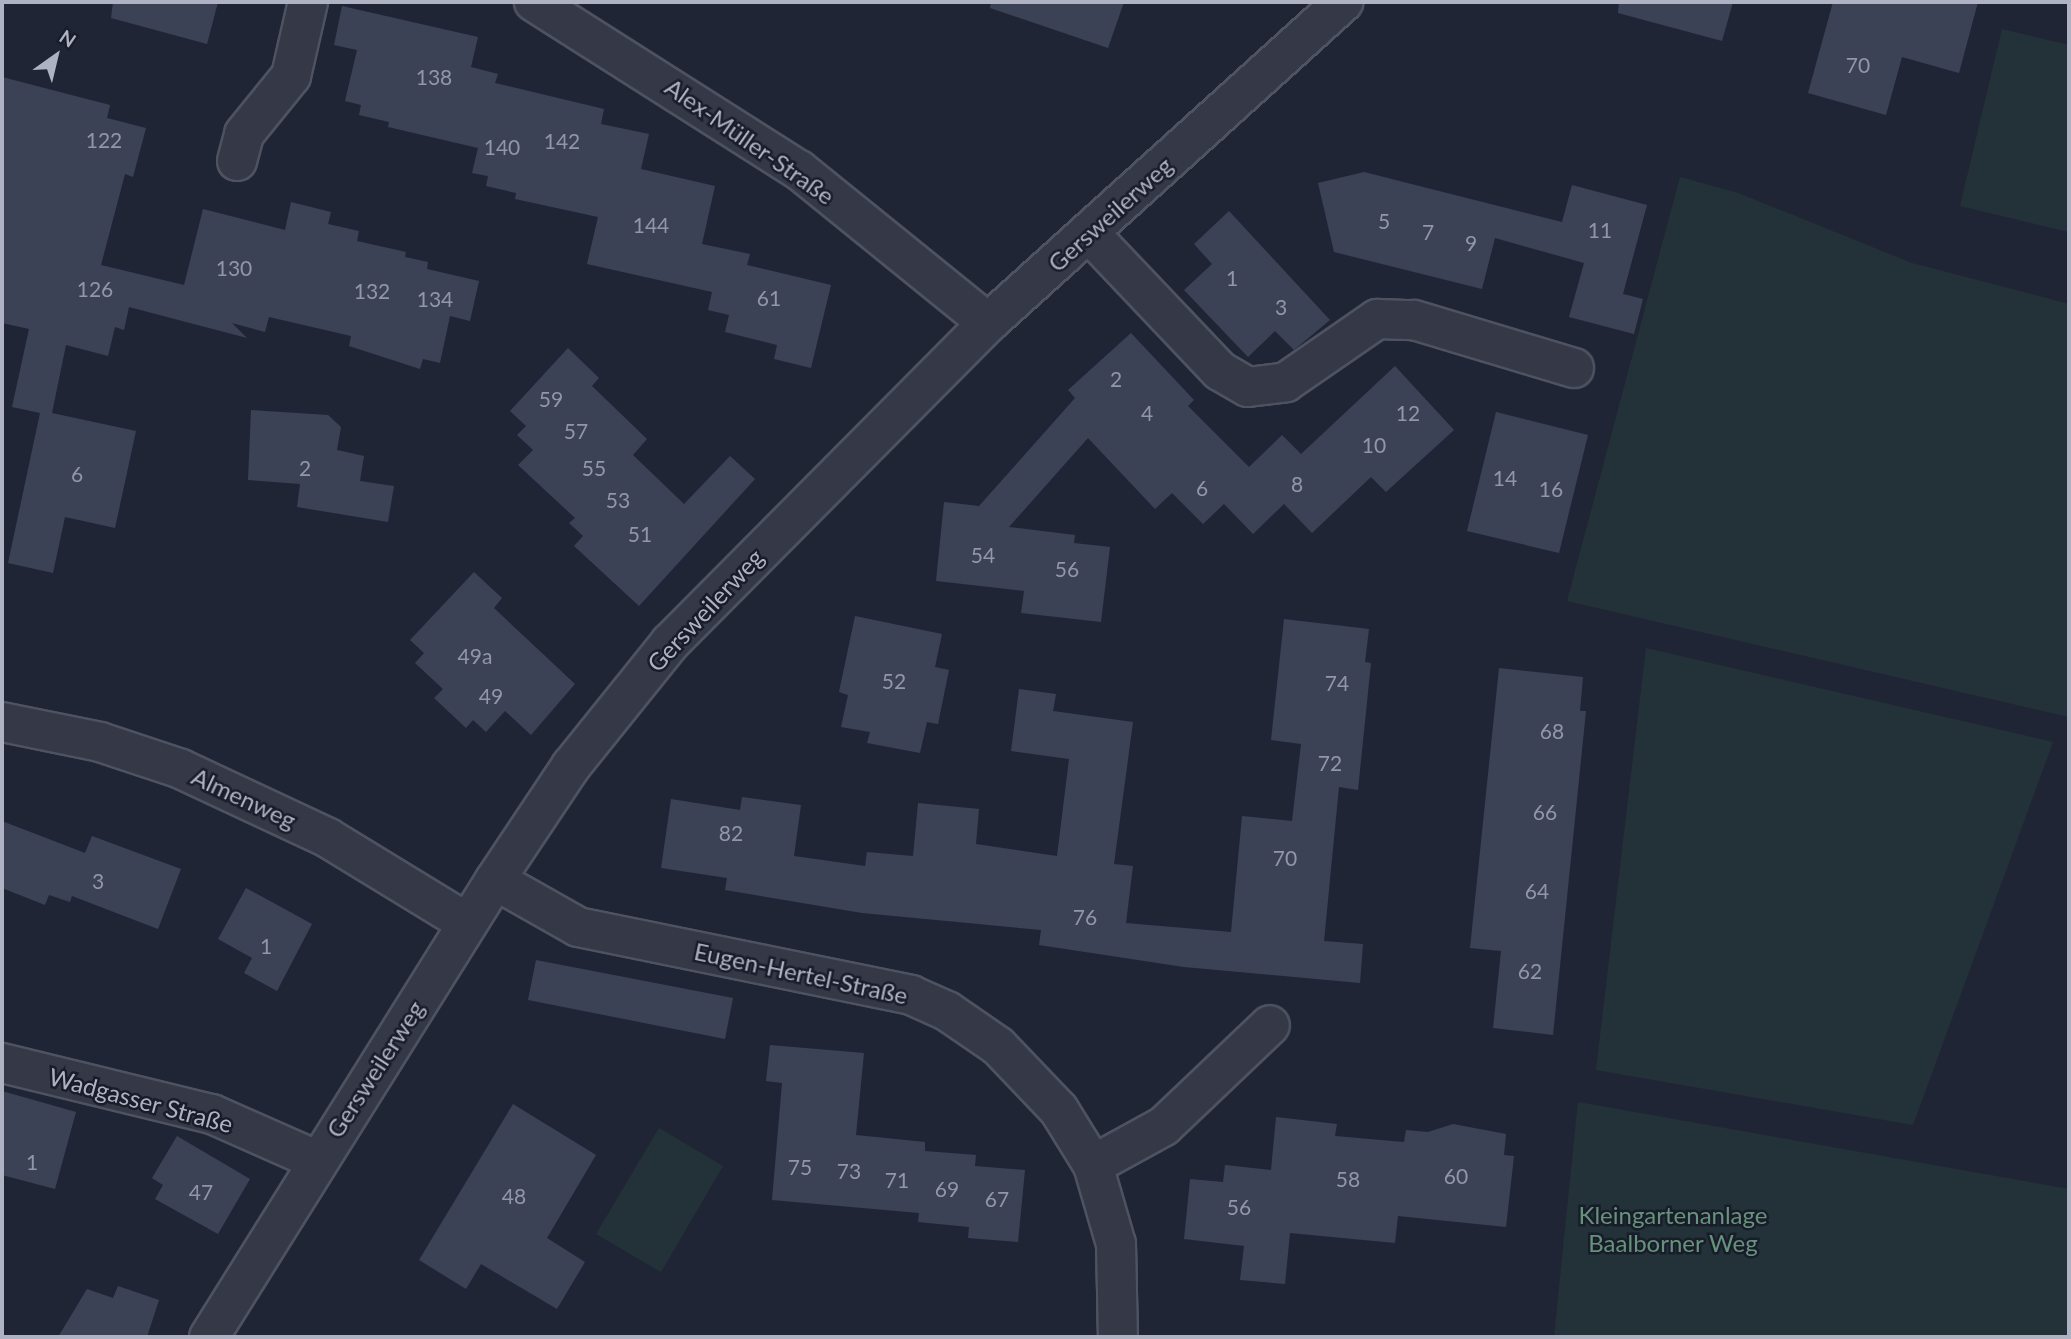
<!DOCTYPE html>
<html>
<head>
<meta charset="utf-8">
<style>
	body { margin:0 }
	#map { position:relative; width:2071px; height:1339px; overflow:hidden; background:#202536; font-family:Lato,sans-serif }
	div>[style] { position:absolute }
	.green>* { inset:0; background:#233238 }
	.building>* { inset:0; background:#3c4256 }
	.roads { filter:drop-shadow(2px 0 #4e5261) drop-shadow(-2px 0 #4e5261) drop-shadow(0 2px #4e5261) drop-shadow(0 -2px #4e5261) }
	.minor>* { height:38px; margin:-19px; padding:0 19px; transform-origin:19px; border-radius:19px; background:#343847 }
	.tertiary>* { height:38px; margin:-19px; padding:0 19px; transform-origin:19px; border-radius:19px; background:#343847 }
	span { translate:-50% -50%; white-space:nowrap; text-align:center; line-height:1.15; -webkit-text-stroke:5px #191d2b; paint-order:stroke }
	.number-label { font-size:21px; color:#9296a8 }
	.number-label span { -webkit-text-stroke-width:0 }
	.street-label { font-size:24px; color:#aeb2c3 }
	.park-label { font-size:24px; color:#669379 }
	.frame { position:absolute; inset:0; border:4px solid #aeb2c3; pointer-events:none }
	.north { position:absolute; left:21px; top:21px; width:70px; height:70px; -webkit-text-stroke:5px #191d2b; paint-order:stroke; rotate:34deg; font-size:19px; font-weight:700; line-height:28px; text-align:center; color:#aeb2c3 }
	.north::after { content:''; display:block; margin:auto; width:24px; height:32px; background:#aeb2c3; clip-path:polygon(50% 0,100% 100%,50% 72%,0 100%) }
</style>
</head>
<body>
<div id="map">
	<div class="green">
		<i style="clip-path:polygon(2002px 29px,2069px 45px,2069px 232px,1960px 206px)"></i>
		<i style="clip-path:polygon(1680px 177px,1738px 193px,1912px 263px,2069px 304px,2069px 717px,1567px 601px)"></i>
		<i style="clip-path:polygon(1646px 648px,2053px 742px,1913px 1125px,1596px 1070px)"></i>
		<i style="clip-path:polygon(1578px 1102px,2069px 1189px,2068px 1337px,1554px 1337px)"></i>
		<i style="clip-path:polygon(659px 1128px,723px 1166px,661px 1272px,596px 1234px)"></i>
	</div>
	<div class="building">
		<i style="clip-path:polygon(113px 2px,218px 2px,207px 44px,111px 18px)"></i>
		<i style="clip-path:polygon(991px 2px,1124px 2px,1108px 48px,990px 8px)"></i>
		<i style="clip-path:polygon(1619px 2px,1733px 2px,1722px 41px,1618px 13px)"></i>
		<i style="clip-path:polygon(1833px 2px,1978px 2px,1959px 73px,1902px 57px,1886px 115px,1808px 93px)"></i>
		<i style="clip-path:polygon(342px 6px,478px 37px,471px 67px,498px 74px,495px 83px,604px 109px,601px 124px,649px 134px,641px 169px,715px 186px,702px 244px,750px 254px,747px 265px,831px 285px,811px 368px,774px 359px,777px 345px,725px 332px,729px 315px,708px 310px,712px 292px,587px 264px,598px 217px,515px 199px,516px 193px,486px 186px,488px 176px,472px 173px,478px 148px,388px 127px,389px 122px,359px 115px,361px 105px,345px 101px,357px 50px,334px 45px)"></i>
		<i style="clip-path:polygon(2px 77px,110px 105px,107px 118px,146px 128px,133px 177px,125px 174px,101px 265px,184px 285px,203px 209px,285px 230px,291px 202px,331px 212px,328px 224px,359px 231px,357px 241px,406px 252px,405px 257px,428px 262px,427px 269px,479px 281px,470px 321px,450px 316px,440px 363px,423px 359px,420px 369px,349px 346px,351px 336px,269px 317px,265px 332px,232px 323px,247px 338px,129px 307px,124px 330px,115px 327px,108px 356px,66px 345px,52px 413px,136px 431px,115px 528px,65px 517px,53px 573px,8px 563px,40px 413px,12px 407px,29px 329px,2px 323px)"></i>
		<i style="clip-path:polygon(1364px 172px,1562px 222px,1572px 185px,1647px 205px,1623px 294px,1643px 299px,1634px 334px,1569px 317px,1584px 263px,1495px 238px,1482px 289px,1334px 252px,1318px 183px)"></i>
		<i style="clip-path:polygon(1229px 211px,1330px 320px,1294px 350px,1275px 331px,1248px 357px,1184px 290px,1212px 264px,1194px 244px)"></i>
		<i style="clip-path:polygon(1131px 333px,1194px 400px,1188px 406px,1249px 467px,1282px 435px,1301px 454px,1395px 366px,1454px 430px,1386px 492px,1371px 477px,1312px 533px,1284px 504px,1253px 534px,1224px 504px,1203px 524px,1172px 493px,1155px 509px,1088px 438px,1009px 527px,1075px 535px,1074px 543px,1110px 547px,1101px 622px,1021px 613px,1024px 591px,936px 581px,944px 502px,979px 506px,1075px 398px,1068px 390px)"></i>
		<i style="clip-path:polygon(568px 348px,599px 378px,592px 386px,647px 439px,633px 455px,684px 504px,730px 456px,755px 479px,639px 606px,574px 546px,583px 536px,569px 523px,575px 518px,518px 465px,533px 450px,517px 435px,526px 426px,510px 411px)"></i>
		<i style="clip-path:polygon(251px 410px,328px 415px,341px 427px,337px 450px,364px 456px,360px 481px,394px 486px,388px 522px,297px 507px,300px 484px,248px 480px)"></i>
		<i style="clip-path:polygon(1496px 412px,1588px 435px,1559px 553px,1467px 531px)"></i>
		<i style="clip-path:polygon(474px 572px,502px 598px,494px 608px,575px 684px,531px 735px,505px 711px,486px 732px,473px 720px,466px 728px,434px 698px,443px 689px,415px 663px,424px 653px,410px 640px)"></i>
		<i style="clip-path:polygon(855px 616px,942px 634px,935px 667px,949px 670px,938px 724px,927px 722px,920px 753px,867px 743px,870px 732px,841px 727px,848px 695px,839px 692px)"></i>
		<i style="clip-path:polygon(1284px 619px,1369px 629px,1365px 662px,1371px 663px,1358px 790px,1339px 787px,1324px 941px,1363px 944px,1360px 983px,1184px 967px,1039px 945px,1041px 930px,862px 913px,725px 890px,727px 878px,661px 868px,671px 799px,740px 810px,742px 797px,801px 805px,794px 856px,865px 866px,867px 852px,913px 856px,918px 803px,979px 809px,976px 844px,1057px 856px,1069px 759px,1011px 751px,1019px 689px,1056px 694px,1053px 711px,1133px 722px,1114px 864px,1133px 866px,1126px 923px,1231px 932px,1242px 816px,1292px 821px,1301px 744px,1271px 740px)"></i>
		<i style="clip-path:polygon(1499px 668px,1583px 677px,1580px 711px,1586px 711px,1553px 1035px,1493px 1028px,1501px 951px,1470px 948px)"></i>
		<i style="clip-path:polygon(2px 821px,85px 853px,92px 836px,181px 869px,158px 929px,72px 896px,70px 902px,49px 895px,45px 905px,2px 888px)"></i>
		<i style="clip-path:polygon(246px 888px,312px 924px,277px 991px,244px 973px,252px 958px,218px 939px)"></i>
		<i style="clip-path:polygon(536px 960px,733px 998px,725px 1039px,528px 1000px)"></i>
		<i style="clip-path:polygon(770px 1045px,864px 1053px,856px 1135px,925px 1142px,925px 1151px,976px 1155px,975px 1166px,1025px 1170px,1018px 1242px,968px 1238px,969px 1227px,918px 1222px,919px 1213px,772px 1200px,782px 1083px,766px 1081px)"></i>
		<i style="clip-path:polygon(2px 1091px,76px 1112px,55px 1189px,2px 1175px)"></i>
		<i style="clip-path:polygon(513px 1104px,596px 1155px,547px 1238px,585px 1262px,557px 1309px,481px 1264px,466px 1289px,419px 1260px)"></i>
		<i style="clip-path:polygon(1276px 1117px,1337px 1124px,1335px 1136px,1404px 1142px,1406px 1130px,1428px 1132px,1453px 1124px,1506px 1134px,1504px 1155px,1514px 1156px,1506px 1227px,1398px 1216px,1395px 1243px,1290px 1233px,1285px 1284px,1240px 1280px,1244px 1246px,1184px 1239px,1190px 1179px,1223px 1182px,1225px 1165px,1271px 1170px)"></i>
		<i style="clip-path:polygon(177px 1136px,250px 1179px,218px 1234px,155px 1199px,163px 1185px,152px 1178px)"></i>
		<i style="clip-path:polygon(118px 1286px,159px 1300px,147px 1337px,58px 1337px,87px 1289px,113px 1298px)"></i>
	</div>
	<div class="roads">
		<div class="minor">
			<i style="left:534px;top:2px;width:314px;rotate:32.4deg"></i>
			<i style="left:799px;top:170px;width:243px;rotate:39deg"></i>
			<i style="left:237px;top:161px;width:28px;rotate:-75deg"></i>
			<i style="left:244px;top:134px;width:75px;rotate:-51deg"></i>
			<i style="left:291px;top:76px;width:76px;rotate:-77.1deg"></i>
			<i style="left:1089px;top:233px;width:190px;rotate:46.5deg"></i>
			<i style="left:1220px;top:371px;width:32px;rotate:30deg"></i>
			<i style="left:1248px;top:387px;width:38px;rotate:-7deg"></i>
			<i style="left:1286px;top:382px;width:111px;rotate:-34.7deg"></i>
			<i style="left:1377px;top:319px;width:37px;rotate:2deg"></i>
			<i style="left:1414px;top:320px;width:167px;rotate:16.7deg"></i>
			<i style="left:2px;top:722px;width:100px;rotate:11.5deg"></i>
			<i style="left:100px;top:742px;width:85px;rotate:18.4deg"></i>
			<i style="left:181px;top:769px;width:162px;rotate:25.1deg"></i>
			<i style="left:328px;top:838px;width:163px;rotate:31.4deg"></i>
			<i style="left:495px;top:880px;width:95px;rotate:29.5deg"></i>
			<i style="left:578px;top:927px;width:340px;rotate:11.5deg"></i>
			<i style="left:911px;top:995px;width:39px;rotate:24deg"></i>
			<i style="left:947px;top:1011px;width:62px;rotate:34.5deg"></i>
			<i style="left:998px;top:1046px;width:88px;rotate:46.4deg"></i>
			<i style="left:1059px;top:1110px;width:65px;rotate:58.3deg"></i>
			<i style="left:1093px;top:1165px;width:82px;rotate:73.8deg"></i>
			<i style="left:1116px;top:1244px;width:93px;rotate:88.8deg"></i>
			<i style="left:2px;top:1063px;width:216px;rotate:13.7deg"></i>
			<i style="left:212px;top:1114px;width:114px;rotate:23.9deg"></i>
			<i style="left:1093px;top:1165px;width:81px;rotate:-28.8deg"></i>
			<i style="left:1164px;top:1126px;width:146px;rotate:-43.6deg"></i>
		</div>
		<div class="tertiary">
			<i style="left:209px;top:1337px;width:539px;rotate:-57.96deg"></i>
			<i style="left:495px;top:880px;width:137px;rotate:-56.3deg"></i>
			<i style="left:571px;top:766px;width:158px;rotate:-51.2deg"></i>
			<i style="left:670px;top:643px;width:451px;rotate:-45.2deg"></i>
			<i style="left:988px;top:323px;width:479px;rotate:-42.1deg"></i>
		</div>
	</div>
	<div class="number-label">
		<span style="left:1858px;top:65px">70</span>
		<span style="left:434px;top:77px">138</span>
		<span style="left:104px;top:140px">122</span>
		<span style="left:562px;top:141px">142</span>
		<span style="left:502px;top:147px">140</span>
		<span style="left:1384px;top:221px">5</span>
		<span style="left:651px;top:225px">144</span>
		<span style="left:1600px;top:230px">11</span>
		<span style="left:1428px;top:232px">7</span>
		<span style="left:1471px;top:243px">9</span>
		<span style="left:234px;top:268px">130</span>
		<span style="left:1232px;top:278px">1</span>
		<span style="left:95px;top:289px">126</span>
		<span style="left:372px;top:291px">132</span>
		<span style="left:769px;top:298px">61</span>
		<span style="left:435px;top:299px">134</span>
		<span style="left:1281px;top:307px">3</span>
		<span style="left:1116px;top:379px">2</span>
		<span style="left:551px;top:399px">59</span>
		<span style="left:1147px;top:413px">4</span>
		<span style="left:1408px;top:413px">12</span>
		<span style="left:576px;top:431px">57</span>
		<span style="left:1374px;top:445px">10</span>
		<span style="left:305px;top:468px">2</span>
		<span style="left:594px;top:468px">55</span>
		<span style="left:77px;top:474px">6</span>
		<span style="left:1505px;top:478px">14</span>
		<span style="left:1297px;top:484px">8</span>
		<span style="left:1202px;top:488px">6</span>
		<span style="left:1551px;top:489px">16</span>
		<span style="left:618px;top:500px">53</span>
		<span style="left:640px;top:534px">51</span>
		<span style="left:983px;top:555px">54</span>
		<span style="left:1067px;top:569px">56</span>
		<span style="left:475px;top:656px">49a</span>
		<span style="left:894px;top:681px">52</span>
		<span style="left:1337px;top:683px">74</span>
		<span style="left:491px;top:696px">49</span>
		<span style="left:1552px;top:731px">68</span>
		<span style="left:1330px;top:763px">72</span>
		<span style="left:1545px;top:812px">66</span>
		<span style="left:731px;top:833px">82</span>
		<span style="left:1285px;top:858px">70</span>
		<span style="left:98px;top:881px">3</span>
		<span style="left:1537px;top:891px">64</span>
		<span style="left:1085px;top:917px">76</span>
		<span style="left:266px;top:946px">1</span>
		<span style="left:1530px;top:971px">62</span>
		<span style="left:32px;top:1162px">1</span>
		<span style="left:800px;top:1167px">75</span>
		<span style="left:849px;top:1171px">73</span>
		<span style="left:1456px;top:1176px">60</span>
		<span style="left:1348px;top:1179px">58</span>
		<span style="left:897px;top:1180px">71</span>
		<span style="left:947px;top:1189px">69</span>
		<span style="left:201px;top:1192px">47</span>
		<span style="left:514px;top:1196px">48</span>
		<span style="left:997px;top:1199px">67</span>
		<span style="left:1239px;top:1207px">56</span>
	</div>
	<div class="street-label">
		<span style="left:750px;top:141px;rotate:35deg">Alex-Müller-Straße</span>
		<span style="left:1110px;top:214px;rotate:-42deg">Gersweilerweg</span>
		<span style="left:705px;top:610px;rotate:-47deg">Gersweilerweg</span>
		<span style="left:244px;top:798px;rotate:25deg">Almenweg</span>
		<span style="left:801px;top:973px;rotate:12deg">Eugen-Hertel-Straße</span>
		<span style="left:375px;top:1069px;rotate:-57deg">Gersweilerweg</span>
		<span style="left:141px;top:1100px;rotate:15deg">Wadgasser Straße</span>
	</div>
	<div class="park-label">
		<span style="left:1673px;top:1229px">Kleingartenanlage<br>Baalborner Weg</span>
	</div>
	<div class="frame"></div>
	<div class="north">N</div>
</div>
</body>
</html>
